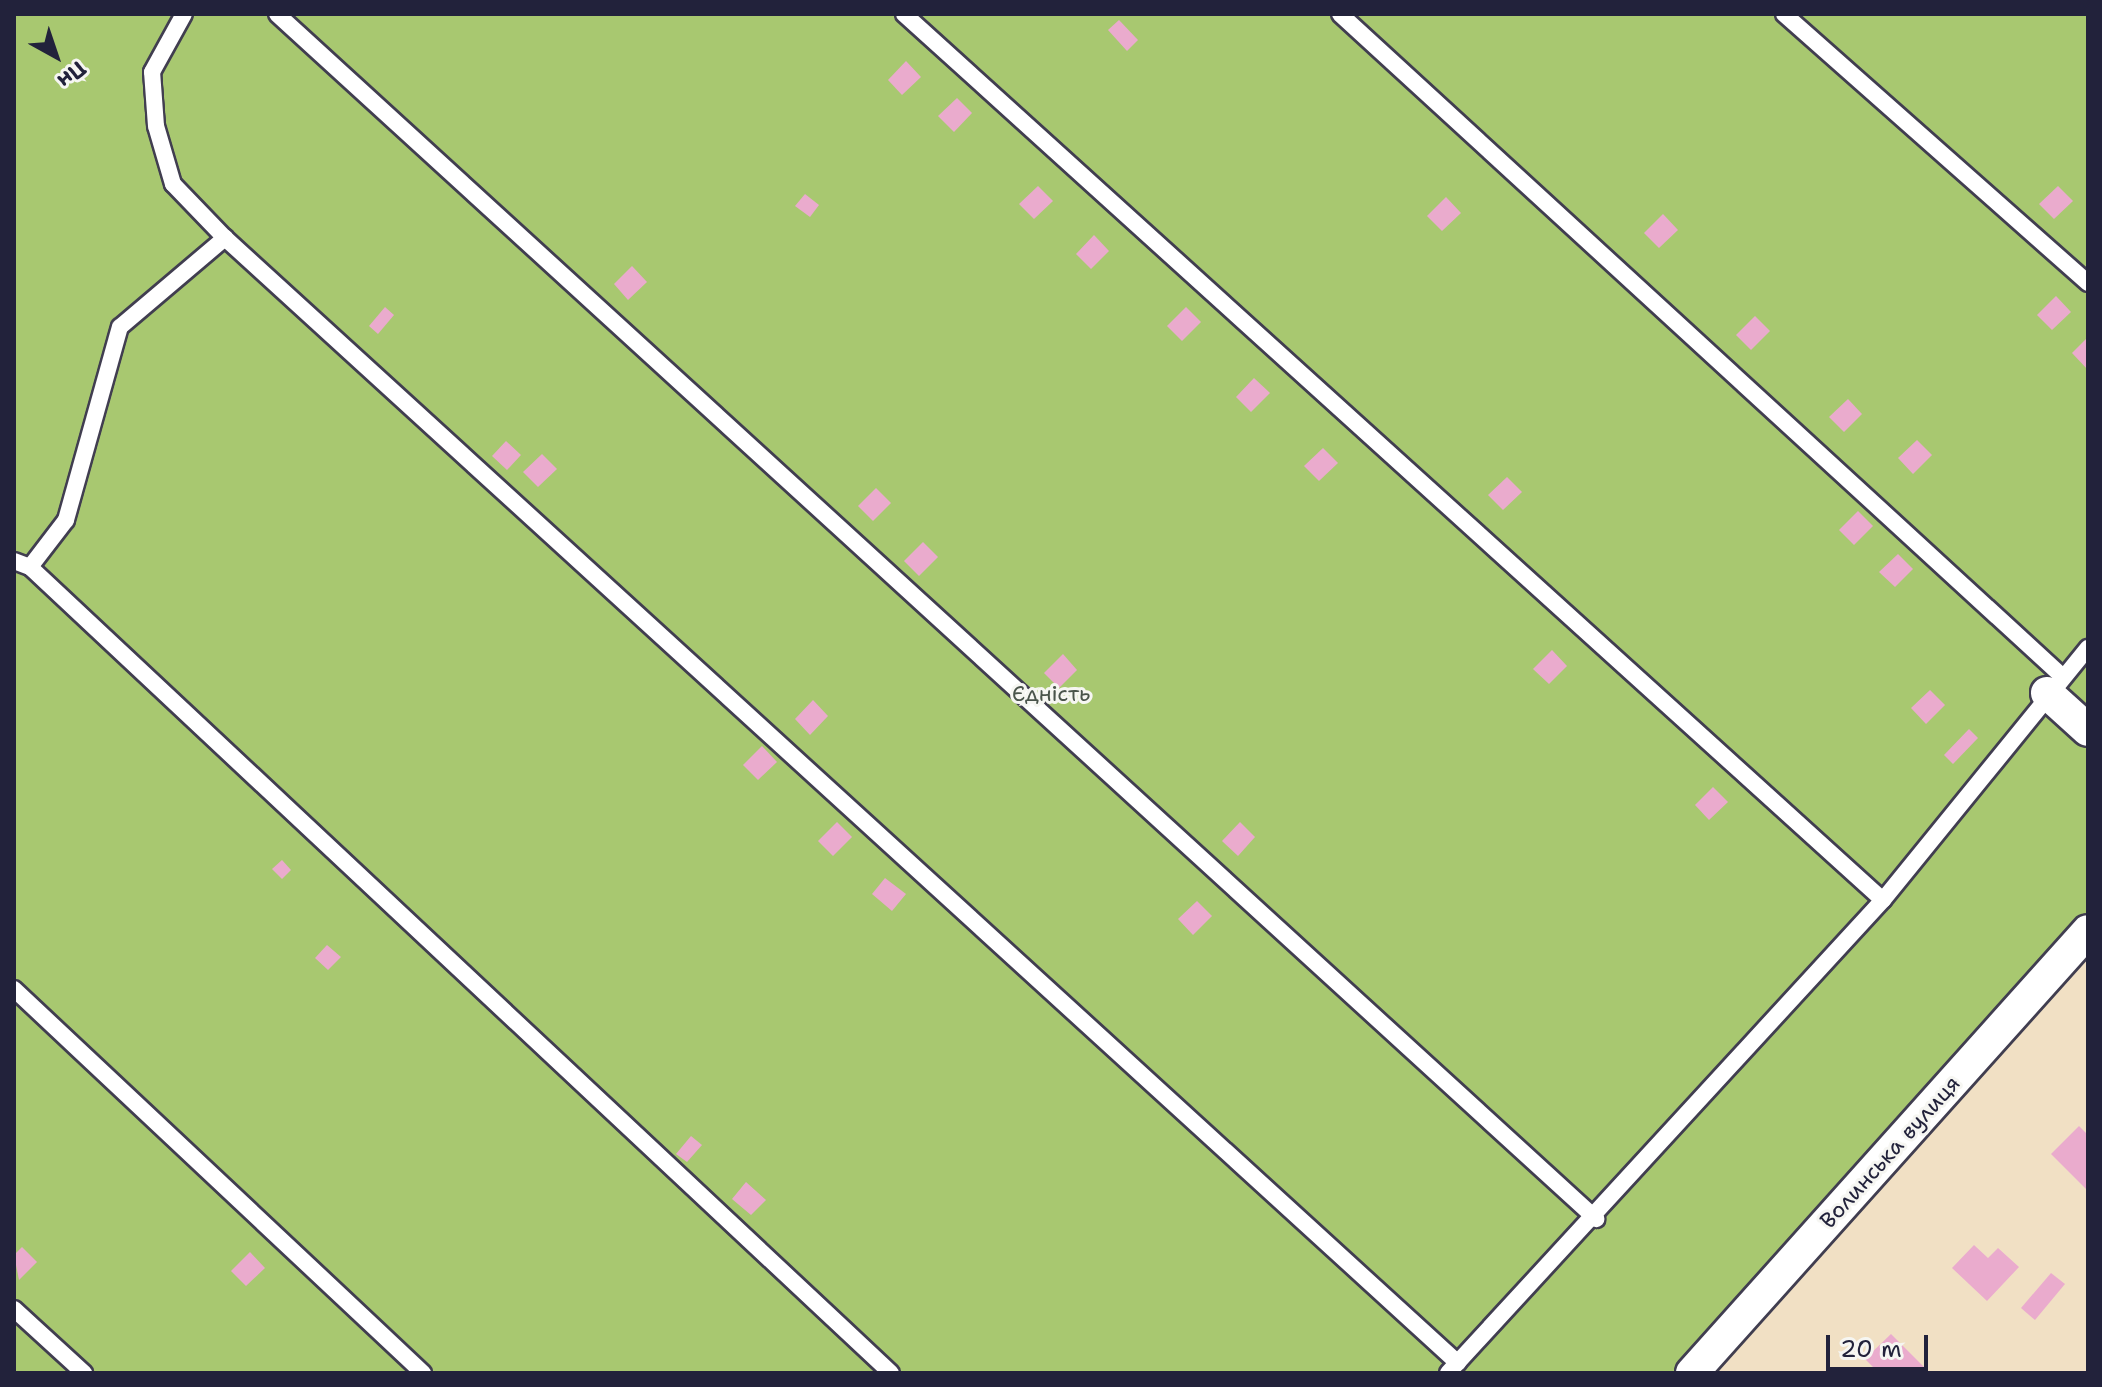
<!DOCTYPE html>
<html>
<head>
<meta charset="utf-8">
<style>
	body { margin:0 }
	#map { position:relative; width:2102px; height:1387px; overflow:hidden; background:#f1e0c4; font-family:"Shantell Sans",sans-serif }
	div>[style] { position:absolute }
	.green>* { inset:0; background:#a8c870 }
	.building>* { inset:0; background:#eaabcd }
	.roads { filter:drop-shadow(2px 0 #413e50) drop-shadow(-2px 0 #413e50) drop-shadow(0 2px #413e50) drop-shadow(0 -2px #413e50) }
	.service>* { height:16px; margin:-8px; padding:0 8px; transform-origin:8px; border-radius:8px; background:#fff }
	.minor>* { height:32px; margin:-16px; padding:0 16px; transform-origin:16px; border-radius:16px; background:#fff }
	span { translate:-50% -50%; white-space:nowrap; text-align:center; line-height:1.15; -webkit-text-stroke:6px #f6f6f2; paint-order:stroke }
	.park-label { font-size:22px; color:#4a544b }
	.street-label { font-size:22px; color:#22223b }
	.frame { position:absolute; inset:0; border:16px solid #22223b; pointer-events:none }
	.north { position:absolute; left:16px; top:16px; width:80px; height:80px; -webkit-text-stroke:6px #f6f6f2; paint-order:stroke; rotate:140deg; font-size:22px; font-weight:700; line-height:32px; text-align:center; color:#22223b }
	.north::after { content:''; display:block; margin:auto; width:28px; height:36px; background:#22223b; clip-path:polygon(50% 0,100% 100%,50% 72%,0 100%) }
	.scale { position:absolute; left:1826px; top:1335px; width:102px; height:36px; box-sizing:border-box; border:4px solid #22223b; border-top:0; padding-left:10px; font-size:24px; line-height:28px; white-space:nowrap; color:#22223b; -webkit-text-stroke:6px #f6f6f2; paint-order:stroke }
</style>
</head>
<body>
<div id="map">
	<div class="green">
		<i style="clip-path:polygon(14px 14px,2088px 14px,2088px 917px,1677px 1373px,14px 1373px)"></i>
	</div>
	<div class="building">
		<i style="clip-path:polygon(1119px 20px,1138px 40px,1127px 51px,1108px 30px)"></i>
		<i style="clip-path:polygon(906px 61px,921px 77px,902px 95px,888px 80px)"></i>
		<i style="clip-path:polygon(957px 98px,972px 113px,954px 132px,938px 116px)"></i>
		<i style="clip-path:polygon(1038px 186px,1053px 201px,1034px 219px,1019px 204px)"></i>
		<i style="clip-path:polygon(2058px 186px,2073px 201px,2054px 219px,2039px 204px)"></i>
		<i style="clip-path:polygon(805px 194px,819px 205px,810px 217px,795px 206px)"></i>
		<i style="clip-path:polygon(1446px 197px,1461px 213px,1442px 231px,1427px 216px)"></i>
		<i style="clip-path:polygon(1663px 214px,1678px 230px,1659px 248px,1644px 233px)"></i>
		<i style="clip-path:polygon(1094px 235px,1109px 251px,1091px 269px,1076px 254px)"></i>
		<i style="clip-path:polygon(632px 266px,647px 282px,628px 300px,614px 284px)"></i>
		<i style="clip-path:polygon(2056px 296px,2071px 312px,2052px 330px,2037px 315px)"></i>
		<i style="clip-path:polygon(385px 307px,394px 315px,378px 334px,369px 326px)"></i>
		<i style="clip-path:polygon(1186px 307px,1201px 322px,1182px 341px,1167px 326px)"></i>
		<i style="clip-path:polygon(1755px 316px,1770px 331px,1751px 350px,1736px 335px)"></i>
		<i style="clip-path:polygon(2088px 337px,2088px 370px,2072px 353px)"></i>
		<i style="clip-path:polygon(1254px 378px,1270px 393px,1251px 412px,1236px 397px)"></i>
		<i style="clip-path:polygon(1848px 399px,1862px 414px,1844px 432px,1829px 417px)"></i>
		<i style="clip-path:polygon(1917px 440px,1932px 455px,1913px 474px,1898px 458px)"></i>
		<i style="clip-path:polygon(506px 441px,521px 455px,507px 470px,492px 456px)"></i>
		<i style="clip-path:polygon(1323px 448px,1338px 463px,1319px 481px,1304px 466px)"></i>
		<i style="clip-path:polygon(542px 454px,557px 469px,538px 487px,523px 472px)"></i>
		<i style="clip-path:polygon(1507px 477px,1522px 492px,1503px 510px,1488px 495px)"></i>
		<i style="clip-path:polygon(876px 488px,891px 503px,873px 521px,858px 506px)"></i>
		<i style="clip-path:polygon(1858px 511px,1873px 526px,1854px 545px,1839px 530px)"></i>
		<i style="clip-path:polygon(923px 542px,938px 557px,919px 576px,904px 561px)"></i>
		<i style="clip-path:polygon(1898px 554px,1913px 569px,1895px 587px,1879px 572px)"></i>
		<i style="clip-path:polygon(1552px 650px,1567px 666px,1549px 684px,1533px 669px)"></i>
		<i style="clip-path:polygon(1063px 654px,1077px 670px,1059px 688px,1044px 673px)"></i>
		<i style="clip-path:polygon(1930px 690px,1945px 705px,1926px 724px,1911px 708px)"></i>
		<i style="clip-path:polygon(813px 700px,828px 716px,810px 735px,795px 719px)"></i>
		<i style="clip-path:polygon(1969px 729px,1978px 738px,1953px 764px,1944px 755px)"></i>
		<i style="clip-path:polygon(762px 746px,777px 762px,758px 780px,743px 765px)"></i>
		<i style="clip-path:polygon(1713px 787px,1728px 802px,1709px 820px,1695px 805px)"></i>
		<i style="clip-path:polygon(837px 822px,852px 837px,833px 856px,818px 841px)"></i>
		<i style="clip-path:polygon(1240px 822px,1255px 837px,1238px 856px,1222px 841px)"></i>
		<i style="clip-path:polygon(282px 860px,291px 870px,282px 879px,272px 869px)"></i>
		<i style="clip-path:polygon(885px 878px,906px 894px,892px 911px,872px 894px)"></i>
		<i style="clip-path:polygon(1197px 901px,1212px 916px,1193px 935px,1178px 919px)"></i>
		<i style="clip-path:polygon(327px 945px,341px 957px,328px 970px,315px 958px)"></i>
		<i style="clip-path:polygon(2079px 1126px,2088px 1135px,2088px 1191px,2051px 1154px)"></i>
		<i style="clip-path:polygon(691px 1136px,702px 1145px,687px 1162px,676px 1154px)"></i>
		<i style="clip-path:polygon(746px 1182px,766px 1200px,751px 1215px,732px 1199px)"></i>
		<i style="clip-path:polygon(1974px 1245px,1988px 1258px,1998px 1248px,2019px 1267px,1987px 1301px,1952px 1268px)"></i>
		<i style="clip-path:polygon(22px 1247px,37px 1262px,19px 1280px,14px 1255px)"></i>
		<i style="clip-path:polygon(250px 1252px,265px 1268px,246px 1286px,231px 1271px)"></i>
		<i style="clip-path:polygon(2051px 1273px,2065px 1284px,2035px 1320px,2021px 1308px)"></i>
		<i style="clip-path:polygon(1891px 1334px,1927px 1370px,1924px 1373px,1879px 1373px,1865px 1359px)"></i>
	</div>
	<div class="roads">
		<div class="service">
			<i style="left:277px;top:14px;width:1787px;rotate:42.41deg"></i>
			<i style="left:904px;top:14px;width:1320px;rotate:42.15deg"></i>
			<i style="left:1340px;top:14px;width:980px;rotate:42.52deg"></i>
			<i style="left:1784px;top:14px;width:406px;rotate:41.5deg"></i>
			<i style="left:225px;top:238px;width:1669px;rotate:42.38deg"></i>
			<i style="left:14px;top:561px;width:17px;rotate:21deg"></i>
			<i style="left:30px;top:567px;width:59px;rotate:-52.5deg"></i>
			<i style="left:66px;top:520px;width:200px;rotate:-74.4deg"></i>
			<i style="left:120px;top:327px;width:138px;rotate:-40.3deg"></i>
			<i style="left:225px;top:238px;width:75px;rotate:-133.9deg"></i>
			<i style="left:173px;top:184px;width:60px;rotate:-106.3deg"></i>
			<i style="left:156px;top:126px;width:54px;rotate:-94.2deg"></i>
			<i style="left:152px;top:72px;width:66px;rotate:-61.1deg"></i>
			<i style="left:30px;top:567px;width:1179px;rotate:43.11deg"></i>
			<i style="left:14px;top:989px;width:561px;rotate:43.19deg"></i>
			<i style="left:14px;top:1309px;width:95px;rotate:42.4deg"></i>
			<i style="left:1448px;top:1373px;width:643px;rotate:-47.4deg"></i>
			<i style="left:1883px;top:900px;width:325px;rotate:-50.9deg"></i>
		</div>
		<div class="minor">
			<i style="left:2047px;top:693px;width:55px;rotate:42.1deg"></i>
			<i style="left:1692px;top:1373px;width:593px;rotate:-48.14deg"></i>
		</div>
	</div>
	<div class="park-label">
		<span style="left:1051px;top:694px">Єдність</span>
	</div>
	<div class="street-label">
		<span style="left:1890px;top:1152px;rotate:-48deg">Волинська вулиця</span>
	</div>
	<div class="frame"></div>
	<div class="north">Пн</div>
	<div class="scale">20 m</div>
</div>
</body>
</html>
